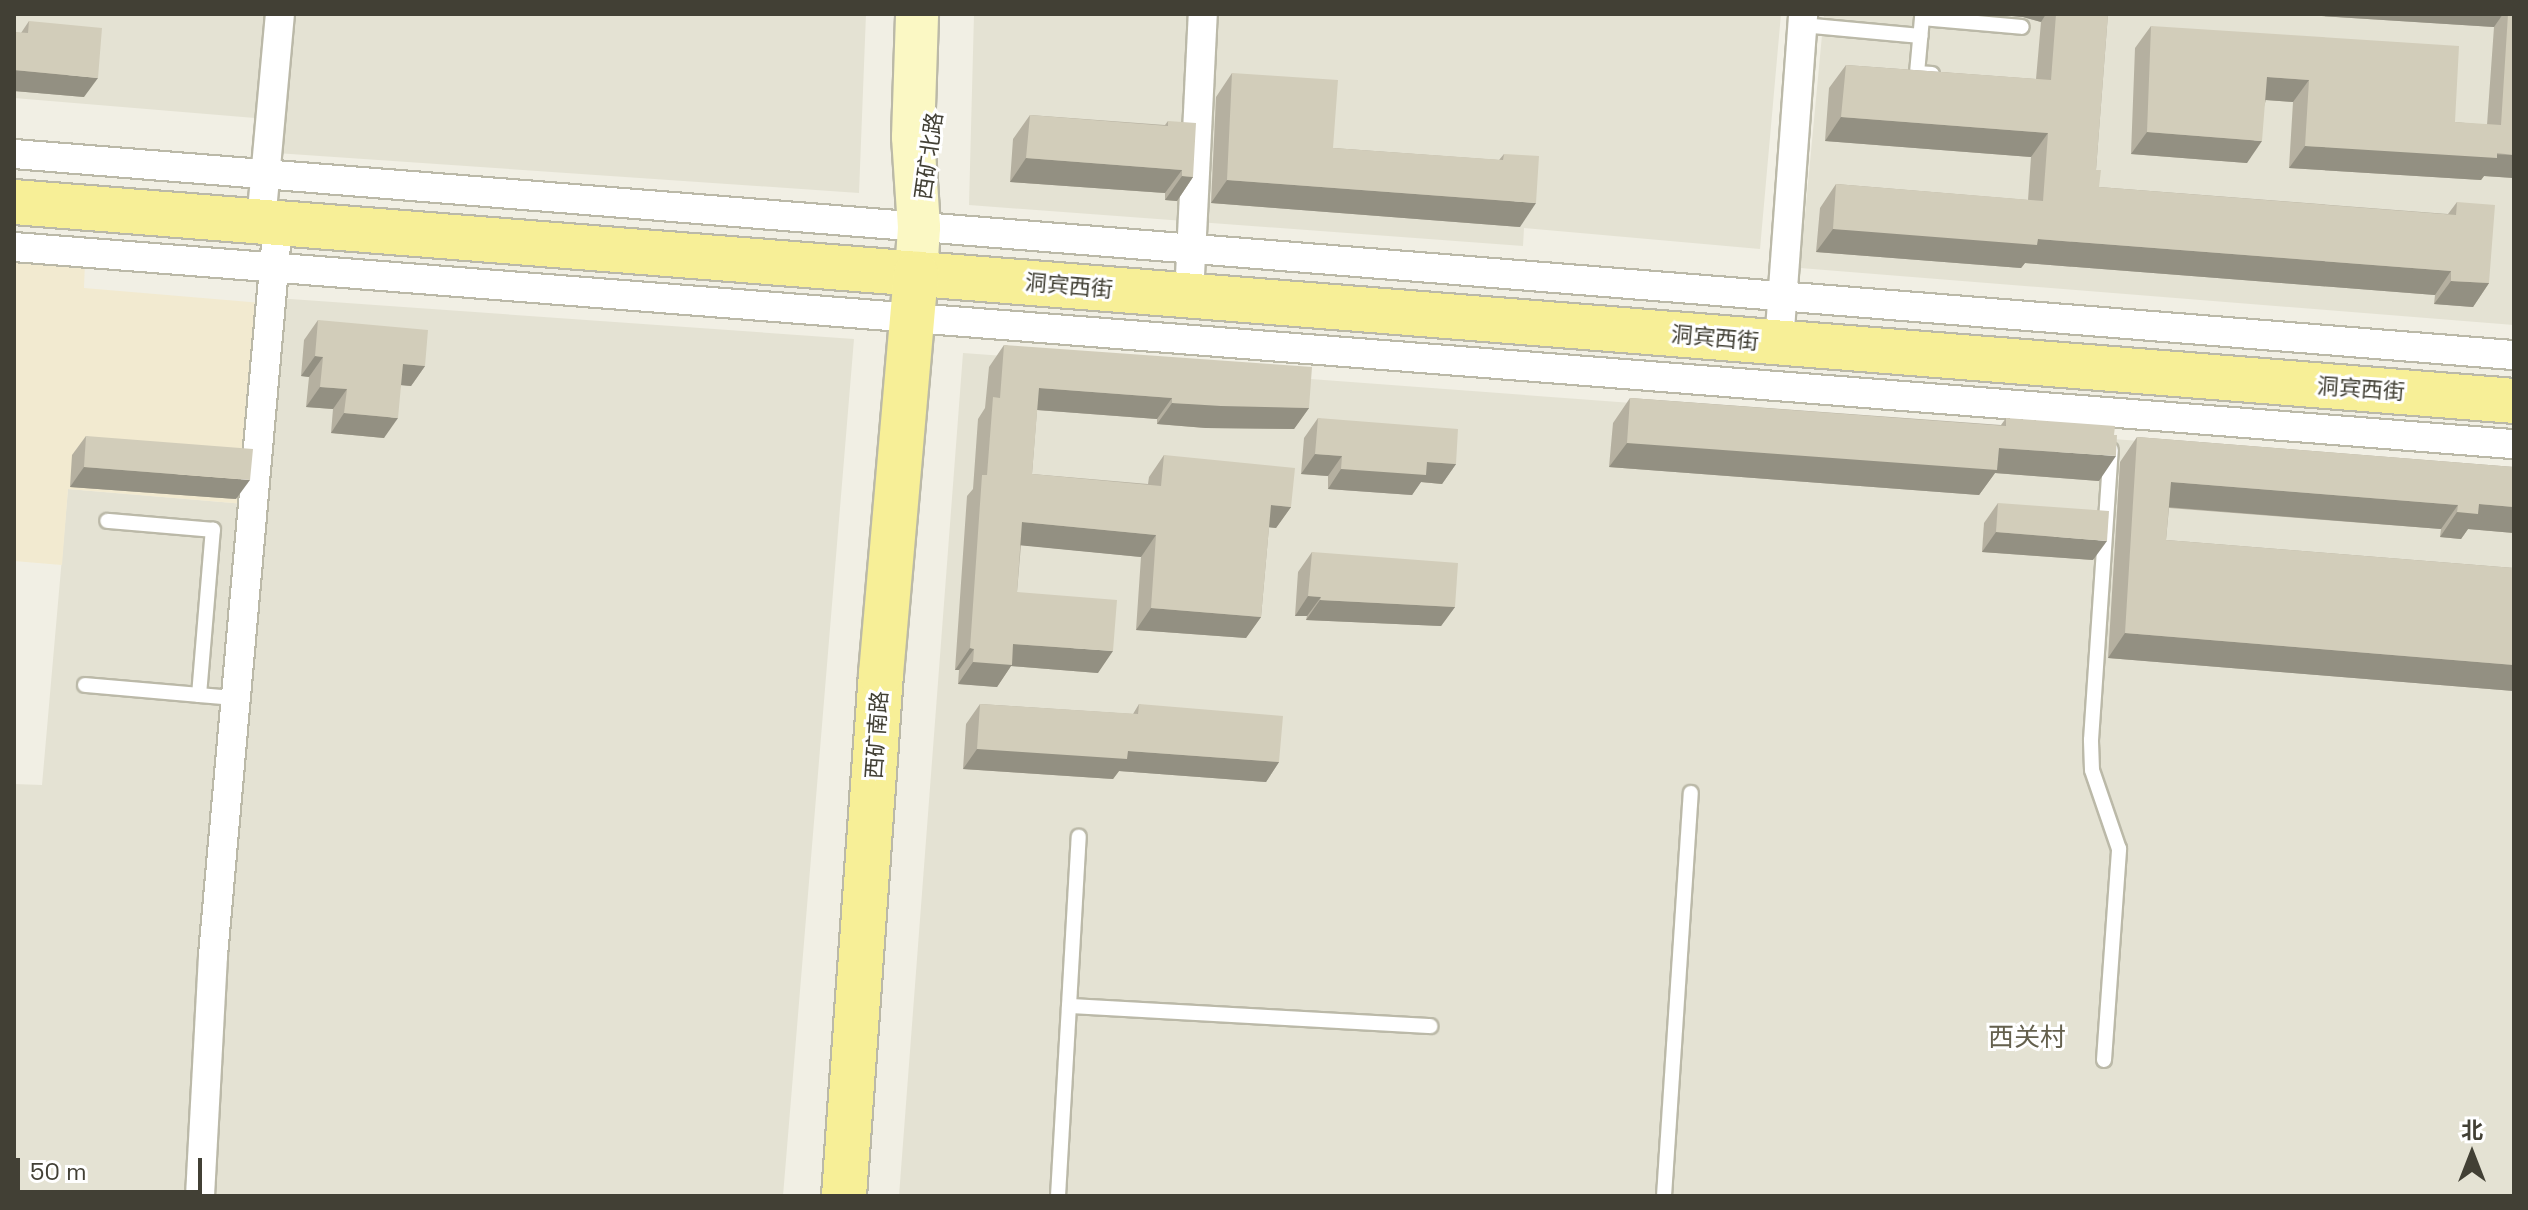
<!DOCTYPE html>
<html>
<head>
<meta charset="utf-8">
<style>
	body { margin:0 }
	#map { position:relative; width:2528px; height:1210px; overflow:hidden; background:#f1efe4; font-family:"Space Grotesk","Noto Sans SC",sans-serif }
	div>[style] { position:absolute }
	.residential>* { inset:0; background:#e4e2d3 }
	.commercial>* { inset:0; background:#f2ead0 }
	.roads { filter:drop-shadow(2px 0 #bbb9a8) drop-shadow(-2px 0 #bbb9a8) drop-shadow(0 2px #bbb9a8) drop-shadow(0 -2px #bbb9a8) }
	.service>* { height:14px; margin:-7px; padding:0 7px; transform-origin:7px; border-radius:7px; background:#fff }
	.minor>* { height:28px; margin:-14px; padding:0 14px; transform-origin:14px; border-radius:14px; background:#fff }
	.secondary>* { height:42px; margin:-21px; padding:0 21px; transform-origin:21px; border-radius:21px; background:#fbf8c4 }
	.primary>* { height:44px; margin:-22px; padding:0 22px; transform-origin:22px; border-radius:22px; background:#f7ef97 }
	.wall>* { inset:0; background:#b5b0a0 }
	.shaded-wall>* { inset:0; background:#939082 }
	.building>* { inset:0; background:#d2cdba }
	span { translate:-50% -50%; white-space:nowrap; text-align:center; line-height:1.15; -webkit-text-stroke:6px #fff; paint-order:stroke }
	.street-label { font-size:22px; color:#424035 }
	.quarter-label { font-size:26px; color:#64604d }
	.frame { position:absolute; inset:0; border:16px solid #424035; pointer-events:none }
	.north { position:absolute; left:2432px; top:1114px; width:80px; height:80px; -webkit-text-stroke:6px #fff; paint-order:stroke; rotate:0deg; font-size:22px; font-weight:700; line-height:32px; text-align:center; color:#424035 }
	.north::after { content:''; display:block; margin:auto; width:28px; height:36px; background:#424035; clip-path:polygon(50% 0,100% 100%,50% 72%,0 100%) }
	.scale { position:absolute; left:16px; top:1158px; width:186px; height:36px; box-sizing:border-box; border:4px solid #424035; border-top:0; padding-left:10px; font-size:24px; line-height:28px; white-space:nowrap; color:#424035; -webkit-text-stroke:6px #fff; paint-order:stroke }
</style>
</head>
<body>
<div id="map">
	<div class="residential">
		<i style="clip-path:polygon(14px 14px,264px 14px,255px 118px,14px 98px)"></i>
		<i style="clip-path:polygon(288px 14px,866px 14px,859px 193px,276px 153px)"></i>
		<i style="clip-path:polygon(974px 14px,1781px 14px,1760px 249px,1524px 228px,1523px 246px,969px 205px)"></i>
		<i style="clip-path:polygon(1824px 14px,2514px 14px,2514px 325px,1800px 268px)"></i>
		<i style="clip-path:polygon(276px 298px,854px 339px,783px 1196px,14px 1196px,14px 784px,42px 785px,68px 489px,245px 504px)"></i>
		<i style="clip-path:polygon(963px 353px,2514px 469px,2514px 1196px,899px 1196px)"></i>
	</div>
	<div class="commercial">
		<i style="clip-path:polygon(14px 255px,85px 261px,84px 288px,262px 303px,245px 504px,68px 489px,62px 565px,14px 561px)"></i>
	</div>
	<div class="roads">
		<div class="service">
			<i style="left:1802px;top:25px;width:119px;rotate:5.3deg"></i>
			<i style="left:1932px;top:74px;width:15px;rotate:-176deg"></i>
			<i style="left:1917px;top:73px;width:55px;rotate:-84.8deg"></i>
			<i style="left:1922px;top:18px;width:100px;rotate:5.1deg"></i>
			<i style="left:85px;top:685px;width:114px;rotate:5deg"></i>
			<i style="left:199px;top:695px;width:166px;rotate:-85.2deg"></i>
			<i style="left:213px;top:530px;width:106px;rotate:-175.1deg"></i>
			<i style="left:199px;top:695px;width:36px;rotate:5deg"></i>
			<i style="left:1069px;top:1006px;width:362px;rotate:3.2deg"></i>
			<i style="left:2104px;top:1060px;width:212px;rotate:-85.9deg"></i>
			<i style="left:2119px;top:849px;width:83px;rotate:-108.9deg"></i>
			<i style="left:2092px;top:770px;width:30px;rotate:-92deg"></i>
			<i style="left:2091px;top:740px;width:291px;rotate:-86.1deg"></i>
			<i style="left:1058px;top:1196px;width:360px;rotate:-86.7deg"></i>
			<i style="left:1664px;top:1196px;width:404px;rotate:-86.2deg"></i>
		</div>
		<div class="minor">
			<i style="left:14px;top:154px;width:2508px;rotate:4.6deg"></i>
			<i style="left:261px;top:222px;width:209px;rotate:-84.8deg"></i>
			<i style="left:14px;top:247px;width:2508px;rotate:4.51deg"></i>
			<i style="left:1189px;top:296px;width:282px;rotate:-87.2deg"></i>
			<i style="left:1779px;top:343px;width:330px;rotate:-85.8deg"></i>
			<i style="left:200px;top:1196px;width:241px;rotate:-86.9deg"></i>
			<i style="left:213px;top:955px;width:735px;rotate:-84.93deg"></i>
		</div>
		<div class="secondary">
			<i style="left:916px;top:274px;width:47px;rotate:-86.3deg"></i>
			<i style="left:919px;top:227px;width:90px;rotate:-93.8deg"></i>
			<i style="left:913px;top:137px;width:123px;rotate:-88.1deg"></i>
		</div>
		<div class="primary">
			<i style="left:14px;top:202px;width:2508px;rotate:4.55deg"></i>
			<i style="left:844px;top:1196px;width:523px;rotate:-85.95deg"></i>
			<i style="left:881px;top:674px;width:402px;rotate:-85deg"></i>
		</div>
	</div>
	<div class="wall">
		<i style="clip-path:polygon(1989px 14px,2108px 14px,2096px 170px,2099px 187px,2448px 214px,2457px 202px,2489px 283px,2473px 307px,2434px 304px,2435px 295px,2025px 263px,2021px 268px,1816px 252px,1820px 208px,1836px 184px,2028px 200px,2031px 157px,1825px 141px,1829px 88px,1846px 65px,2036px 79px,2041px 22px,2023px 17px)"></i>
		<i style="clip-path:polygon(2305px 14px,2514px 14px,2514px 178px,2484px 176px,2481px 180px,2289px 168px,2293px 102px,2266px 100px,2247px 163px,2131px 154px,2135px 48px,2151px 26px,2455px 122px,2487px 125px,2494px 27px,2305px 15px)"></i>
		<i style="clip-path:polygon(29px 21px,84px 97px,14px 91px,14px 32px,21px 33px)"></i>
		<i style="clip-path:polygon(1232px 73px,1333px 148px,1499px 160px,1504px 154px,1520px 227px,1211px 203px,1216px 97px)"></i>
		<i style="clip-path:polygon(1030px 115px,1165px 125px,1168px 121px,1193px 177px,1177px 201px,1165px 200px,1165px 193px,1010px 182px,1013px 139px)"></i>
		<i style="clip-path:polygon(318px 320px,425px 366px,411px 386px,401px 385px,384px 438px,331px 433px,333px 409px,306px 407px,309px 377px,301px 376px,304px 340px)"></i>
		<i style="clip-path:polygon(1004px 345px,1309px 408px,1294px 429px,1206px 428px,1157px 424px,1157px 419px,1037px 410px,1032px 474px,1148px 484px,1149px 477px,1164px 455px,1291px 507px,1276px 528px,1269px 527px,1261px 617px,1246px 638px,1136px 630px,1141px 557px,1021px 545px,1017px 592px,1098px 673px,1011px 666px,997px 687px,958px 684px,959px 670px,955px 670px,967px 496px,973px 489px,978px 419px,985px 408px,989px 367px)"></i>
		<i style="clip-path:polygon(1630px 398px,2001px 425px,2006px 418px,2099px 481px,1995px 473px,1979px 495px,1609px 467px,1613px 423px)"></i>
		<i style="clip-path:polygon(1318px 418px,1456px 464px,1442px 484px,1421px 482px,1412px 495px,1328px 489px,1328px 476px,1301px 474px,1304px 438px)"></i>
		<i style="clip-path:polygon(86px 436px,236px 499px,70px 487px,72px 455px)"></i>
		<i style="clip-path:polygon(2137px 437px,2514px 467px,2514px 533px,2468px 529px,2461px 539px,2440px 537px,2441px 529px,2169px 508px,2166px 540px,2514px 568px,2514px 691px,2108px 658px,2120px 462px)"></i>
		<i style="clip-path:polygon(1998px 503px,2093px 560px,1982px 552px,1984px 523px)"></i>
		<i style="clip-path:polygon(1312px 552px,1455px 607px,1441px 626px,1306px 620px,1307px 616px,1295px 616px,1298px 572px)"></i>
		<i style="clip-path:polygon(980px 704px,1133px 714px,1139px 704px,1279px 762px,1266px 782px,1119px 771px,1113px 779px,963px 769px,966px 724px)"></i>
	</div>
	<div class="shaded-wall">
		<i style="clip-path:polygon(1989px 14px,2046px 14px,2041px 22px,2023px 17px)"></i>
		<i style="clip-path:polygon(2306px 14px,2503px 14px,2494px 27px,2305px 15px)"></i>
		<i style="clip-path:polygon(14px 70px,98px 78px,84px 97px,14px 91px)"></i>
		<i style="clip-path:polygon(2267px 77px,2309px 80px,2293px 102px,2252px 99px)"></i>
		<i style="clip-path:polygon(1841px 117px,2048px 133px,2031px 157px,1825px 141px)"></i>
		<i style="clip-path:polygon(2147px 132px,2262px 141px,2247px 163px,2131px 154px)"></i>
		<i style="clip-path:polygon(2305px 146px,2514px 155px,2514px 178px,2484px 176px,2481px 180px,2289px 168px)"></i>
		<i style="clip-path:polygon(1026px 158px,1182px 170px,1165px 193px,1010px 182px)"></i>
		<i style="clip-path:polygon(1182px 176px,1193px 177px,1177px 201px,1165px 200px)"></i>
		<i style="clip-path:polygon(1227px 180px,1536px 203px,1520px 227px,1211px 203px)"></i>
		<i style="clip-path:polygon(1833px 229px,2038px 239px,2451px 271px,2435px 295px,2025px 263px,2021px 268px,1816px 252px)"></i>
		<i style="clip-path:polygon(2451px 281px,2489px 283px,2473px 307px,2434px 304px)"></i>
		<i style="clip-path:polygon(315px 356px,323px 357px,309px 377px,301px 376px)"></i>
		<i style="clip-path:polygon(403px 364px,425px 366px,411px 386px,389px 384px)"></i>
		<i style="clip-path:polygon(320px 387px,347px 389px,333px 409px,306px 407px)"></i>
		<i style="clip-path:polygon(1039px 388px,1172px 398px,1157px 419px,1024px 409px)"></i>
		<i style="clip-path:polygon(1172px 403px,1309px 408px,1294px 429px,1206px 428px,1157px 424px)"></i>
		<i style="clip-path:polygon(344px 413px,398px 418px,384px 438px,331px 433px)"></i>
		<i style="clip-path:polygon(1627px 443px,1999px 448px,2116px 456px,2099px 481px,1995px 473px,1979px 495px,1609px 467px)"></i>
		<i style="clip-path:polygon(1315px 454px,1342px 456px,1328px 476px,1301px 474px)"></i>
		<i style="clip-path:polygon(1427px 462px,1456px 464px,1442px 484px,1421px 482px,1412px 495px,1328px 489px,1341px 469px)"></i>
		<i style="clip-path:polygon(84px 467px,250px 480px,236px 499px,70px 487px)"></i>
		<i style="clip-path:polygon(2171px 482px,2458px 505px,2441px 529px,2154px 506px)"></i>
		<i style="clip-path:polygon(2479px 504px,2514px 507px,2514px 533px,2468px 529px,2461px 539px,2440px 537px,2457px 512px)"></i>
		<i style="clip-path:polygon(1271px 505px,1291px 507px,1276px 528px,1256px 526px)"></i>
		<i style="clip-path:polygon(1022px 522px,1156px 535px,1141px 557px,1007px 544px)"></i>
		<i style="clip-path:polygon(1996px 532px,2107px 541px,2093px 560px,1982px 552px)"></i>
		<i style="clip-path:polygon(1308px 596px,1321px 597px,1307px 616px,1295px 616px)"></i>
		<i style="clip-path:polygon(1320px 600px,1455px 607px,1441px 626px,1306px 620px)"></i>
		<i style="clip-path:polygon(1151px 608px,1261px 617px,1246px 638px,1136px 630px)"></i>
		<i style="clip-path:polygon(2125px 633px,2514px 665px,2514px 691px,2108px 658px)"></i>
		<i style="clip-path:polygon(1013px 644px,1113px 651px,1098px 673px,1011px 666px,997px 687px,958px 684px,973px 662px)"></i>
		<i style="clip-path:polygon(970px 648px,974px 649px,959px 670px,955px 670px)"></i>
		<i style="clip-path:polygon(977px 749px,1128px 751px,1279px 762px,1266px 782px,1119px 771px,1113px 779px,963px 769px)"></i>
	</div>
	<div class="building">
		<i style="clip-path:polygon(2056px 14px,2108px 14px,2096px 170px,2101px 170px,2099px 187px,2456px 215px,2457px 202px,2495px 205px,2489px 283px,2451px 281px,2451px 271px,2038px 239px,2037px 245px,1833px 229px,1836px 184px,2043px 201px,2048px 133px,1841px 117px,1846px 65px,2051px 80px)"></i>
		<i style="clip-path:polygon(2508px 14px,2514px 14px,2514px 155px,2497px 153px,2497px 158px,2305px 146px,2309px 80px,2267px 77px,2262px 141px,2147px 132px,2151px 26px,2459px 46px,2455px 122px,2501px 125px)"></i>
		<i style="clip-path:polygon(29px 21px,102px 28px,98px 78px,14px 70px,14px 32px,28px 33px)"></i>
		<i style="clip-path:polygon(1232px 73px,1338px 80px,1333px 148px,1503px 160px,1504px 154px,1539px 156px,1536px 203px,1227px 180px)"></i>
		<i style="clip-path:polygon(1030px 115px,1168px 126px,1168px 121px,1196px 123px,1193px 177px,1182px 176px,1182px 170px,1026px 158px)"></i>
		<i style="clip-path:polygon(318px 320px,428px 330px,425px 366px,403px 364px,398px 418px,344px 413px,347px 389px,320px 387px,323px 357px,315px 356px)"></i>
		<i style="clip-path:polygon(1004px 345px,1312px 367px,1309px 408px,1221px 406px,1172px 403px,1172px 398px,1039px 388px,1032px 474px,1161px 486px,1164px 455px,1295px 468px,1291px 507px,1271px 505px,1261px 617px,1151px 608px,1156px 535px,1022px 522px,1017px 592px,1117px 600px,1113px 651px,1013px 644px,1012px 665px,973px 662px,974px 649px,970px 648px,982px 475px,987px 475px,993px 397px,1000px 398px)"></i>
		<i style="clip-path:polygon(1630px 398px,2006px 426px,2006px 418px,2115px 426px,2114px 435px,2117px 435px,2116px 456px,1999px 448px,1997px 470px,1627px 443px)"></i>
		<i style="clip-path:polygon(1318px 418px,1458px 429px,1456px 464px,1427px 462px,1426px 475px,1341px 469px,1342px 456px,1315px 454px)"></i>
		<i style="clip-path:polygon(86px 436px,253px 449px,250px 480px,84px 467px)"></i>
		<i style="clip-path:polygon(2137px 437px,2514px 467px,2514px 507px,2479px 504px,2478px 514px,2457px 512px,2458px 505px,2171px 482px,2166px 540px,2514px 568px,2514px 665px,2125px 633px)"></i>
		<i style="clip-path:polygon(1998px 503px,2109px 511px,2107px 541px,1996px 532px)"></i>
		<i style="clip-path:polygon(1312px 552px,1458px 563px,1455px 607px,1320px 600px,1321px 597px,1308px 596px)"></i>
		<i style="clip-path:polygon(980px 704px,1138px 714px,1139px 704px,1283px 716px,1279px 762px,1128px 751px,1127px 759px,977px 749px)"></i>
	</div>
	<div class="street-label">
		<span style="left:929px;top:156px;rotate:-82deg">西矿北路</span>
		<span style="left:1069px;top:286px;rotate:5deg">洞宾西街</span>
		<span style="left:1715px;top:338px;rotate:5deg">洞宾西街</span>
		<span style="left:2361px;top:389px;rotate:4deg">洞宾西街</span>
		<span style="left:877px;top:735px;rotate:-86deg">西矿南路</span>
	</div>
	<div class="quarter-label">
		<span style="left:2027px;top:1038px">西关村</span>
	</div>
	<div class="frame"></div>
	<div class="north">北</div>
	<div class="scale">50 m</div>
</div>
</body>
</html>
